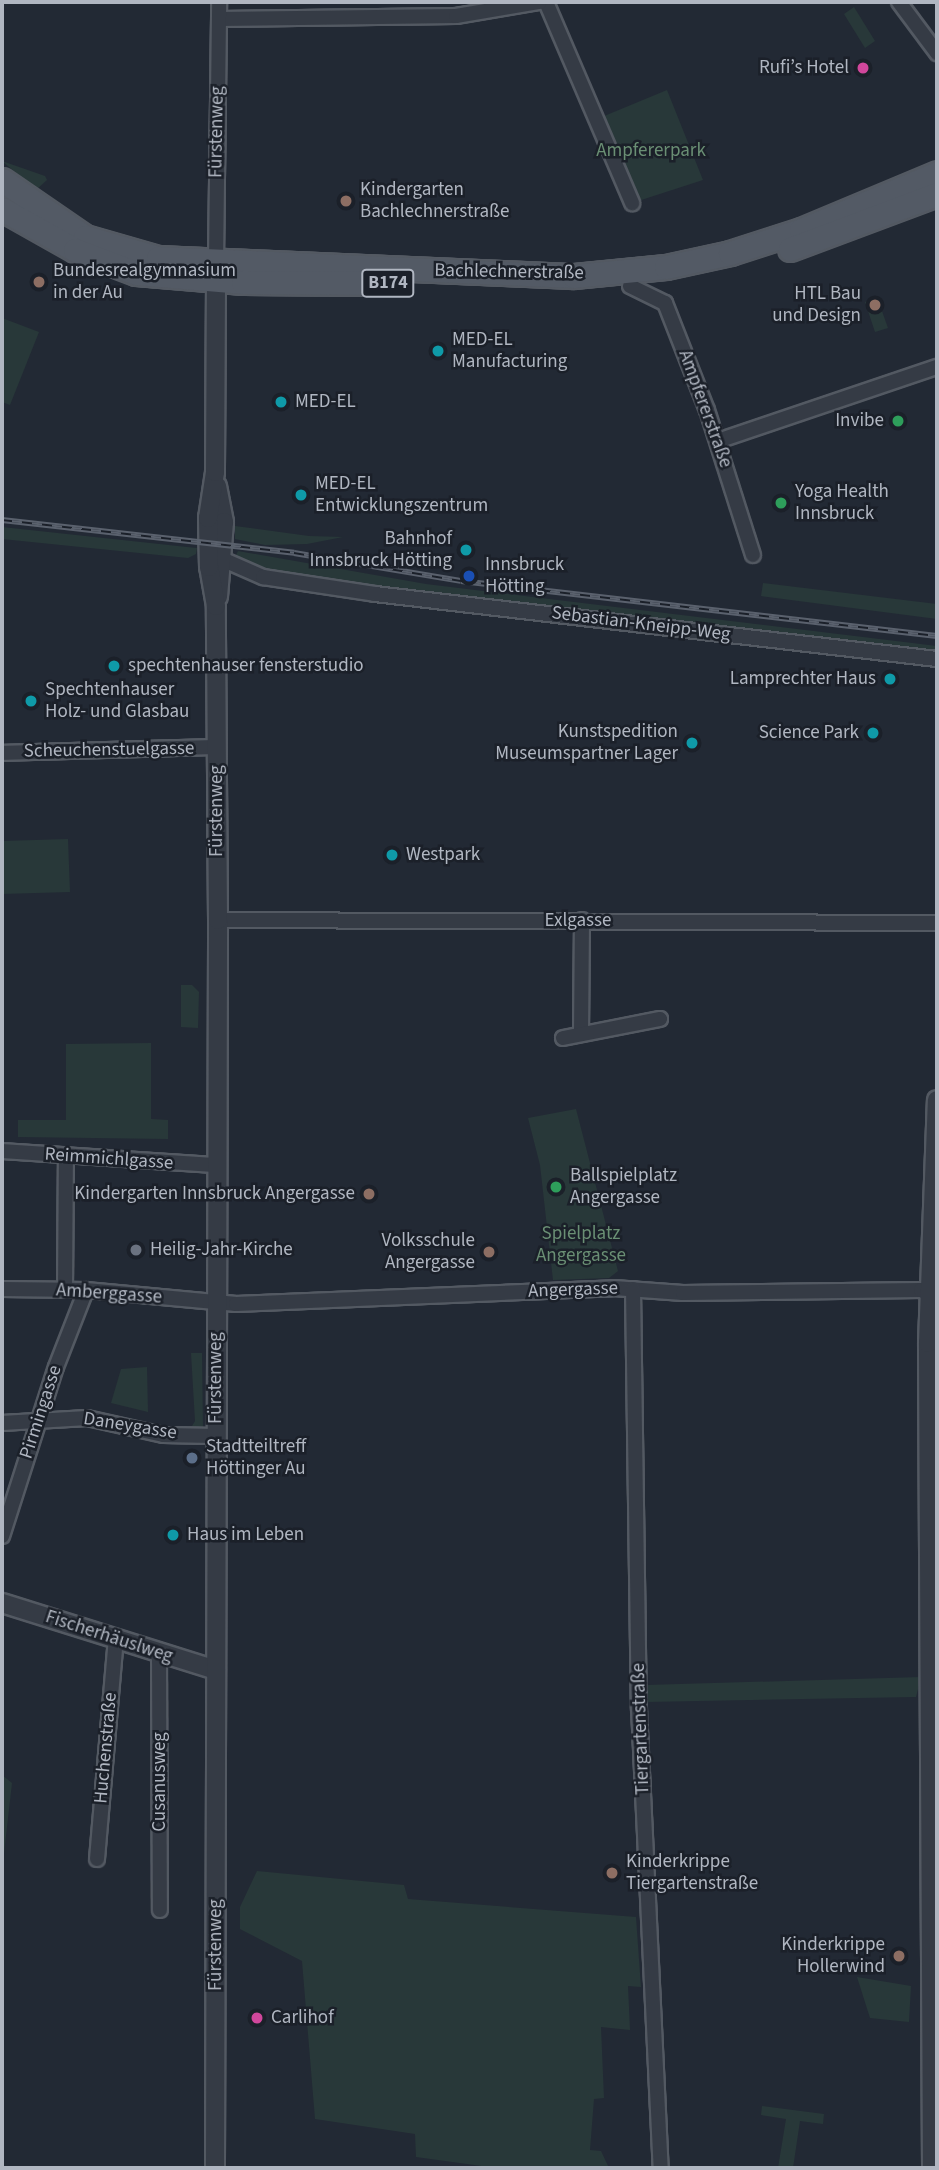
<!DOCTYPE html>
<html>
<head>
<meta charset="utf-8">
<style>
	body { margin:0 }
	#map { position:relative; width:939px; height:2170px; overflow:hidden; background:#222934; font-family:"Source Sans 3",sans-serif }
	div>[style] { position:absolute }
	.green>* { inset:0; background:#283839 }
	.roads { filter:drop-shadow(2px 0 #535962) drop-shadow(-2px 0 #535962) drop-shadow(0 2px #535962) drop-shadow(0 -2px #535962) }
	.minor>* { height:14px; margin:-7px; padding:0 7px; transform-origin:7px; border-radius:7px; background:#353b45 }
	.tertiary>* { height:18px; margin:-9px; padding:0 9px; transform-origin:9px; border-radius:9px; background:#353b45 }
	.primary>* { height:23px; margin:-11.5px; padding:0 11.5px; transform-origin:11.5px; border-radius:11.5px; background:#535a65 }
	.rail>* { height:6px; margin-top:-3px; transform-origin:0; background:repeating-linear-gradient(90deg,#1b2029 0 10px,#5a616d 0 20px); box-sizing:border-box; border-block:2px solid #5a616d }
	.dots>* { width:19px; height:19px; translate:-50% -50%; box-sizing:border-box; border:4px solid #1b2029; border-radius:50% }
	span { translate:-50% -50%; white-space:nowrap; text-align:center; line-height:1.15; -webkit-text-stroke:5px #1b2029; paint-order:stroke }
	.shield-label span { padding:2px 5px; background:#1b2029; border:2px solid; border-radius:5px; -webkit-text-stroke-width:0 }
	.shield-label { font-size:18px; color:#b0b6c1; font-weight:700 }
	.poi-label { font-size:19px; color:#b0b6c1 }
	.right { translate:-100% -50%; text-align:right }
	.left { translate:0 -50%; text-align:left }
	.street-label { font-size:19px; color:#b0b6c1 }
	.park-label { font-size:19px; color:#6a8f74 }
	.frame { position:absolute; inset:0; border:4px solid #b0b6c1; pointer-events:none }
</style>
</head>
<body>
<div id="map">
	<div class="green">
		<i style="clip-path:polygon(854px 7px,875px 41px,865px 48px,844px 14px)"></i>
		<i style="clip-path:polygon(667px 90px,703px 180px,632px 203px,597px 119px)"></i>
		<i style="clip-path:polygon(2px 161px,45px 176px,47px 180px,36px 190px)"></i>
		<i style="clip-path:polygon(877px 297px,888px 328px,875px 332px,865px 302px)"></i>
		<i style="clip-path:polygon(2px 318px,39px 332px,10px 405px,2px 402px)"></i>
		<i style="clip-path:polygon(235px 526px,309px 536px,343px 537px,307px 544px,265px 545px,235px 539px)"></i>
		<i style="clip-path:polygon(2px 527px,187px 547px,197px 548px,196px 554px,188px 558px,2px 539px)"></i>
		<i style="clip-path:polygon(238px 551px,426px 584px,937px 646px,937px 653px,396px 590px,254px 569px,235px 557px)"></i>
		<i style="clip-path:polygon(763px 583px,937px 604px,937px 619px,761px 596px)"></i>
		<i style="clip-path:polygon(68px 839px,70px 892px,2px 894px,2px 841px)"></i>
		<i style="clip-path:polygon(181px 985px,192px 985px,199px 992px,198px 1028px,181px 1027px)"></i>
		<i style="clip-path:polygon(151px 1043px,151px 1119px,168px 1120px,168px 1139px,18px 1137px,18px 1120px,66px 1120px,66px 1044px)"></i>
		<i style="clip-path:polygon(576px 1109px,618px 1271px,609px 1278px,553px 1280px,540px 1165px,528px 1118px)"></i>
		<i style="clip-path:polygon(191px 1353px,202px 1353px,203px 1428px,192px 1426px,195px 1421px)"></i>
		<i style="clip-path:polygon(147px 1367px,148px 1412px,111px 1403px,121px 1369px)"></i>
		<i style="clip-path:polygon(921px 1677px,916px 1697px,646px 1702px,646px 1685px)"></i>
		<i style="clip-path:polygon(2px 1775px,12px 1783px,2px 1871px)"></i>
		<i style="clip-path:polygon(257px 1871px,404px 1885px,408px 1899px,636px 1917px,641px 1987px,628px 1986px,630px 2030px,601px 2027px,604px 2098px,594px 2099px,590px 2150px,601px 2151px,609px 2168px,496px 2168px,416px 2157px,415px 2134px,315px 2119px,302px 1961px,240px 1929px,240px 1907px)"></i>
		<i style="clip-path:polygon(857px 1977px,911px 1986px,909px 2022px,870px 2018px)"></i>
		<i style="clip-path:polygon(762px 2106px,824px 2114px,823px 2124px,800px 2121px,793px 2168px,778px 2168px,786px 2119px,761px 2115px)"></i>
	</div>
	<div class="roads">
		<div class="minor">
			<i style="left:546px;top:2px;width:219px;rotate:66.8deg"></i>
			<i style="left:899px;top:2px;width:64px;rotate:53.3deg"></i>
			<i style="left:219px;top:19px;width:237px;rotate:-0.7deg"></i>
			<i style="left:456px;top:16px;width:85px;rotate:-9.5deg"></i>
			<i style="left:216px;top:262px;width:260px;rotate:-89.3deg"></i>
			<i style="left:630px;top:286px;width:39px;rotate:26deg"></i>
			<i style="left:665px;top:303px;width:115px;rotate:68.6deg"></i>
			<i style="left:707px;top:410px;width:152px;rotate:72.4deg"></i>
			<i style="left:718px;top:441px;width:231px;rotate:-18.7deg"></i>
			<i style="left:224px;top:560px;width:43px;rotate:23.6deg"></i>
			<i style="left:263px;top:577px;width:113px;rotate:8.6deg"></i>
			<i style="left:375px;top:594px;width:566px;rotate:6.6deg"></i>
			<i style="left:2px;top:753px;width:215px;rotate:-1.6deg"></i>
			<i style="left:218px;top:920px;width:719px;rotate:0.24deg"></i>
			<i style="left:581px;top:1034px;width:114px;rotate:-89.5deg"></i>
			<i style="left:563px;top:1038px;width:99px;rotate:-11.1deg"></i>
			<i style="left:2px;top:1151px;width:213px;rotate:3.8deg"></i>
			<i style="left:2px;top:1289px;width:84px;rotate:0.7deg"></i>
			<i style="left:86px;top:1290px;width:151px;rotate:5.3deg"></i>
			<i style="left:236px;top:1304px;width:378px;rotate:-2.4deg"></i>
			<i style="left:614px;top:1288px;width:69px;rotate:4.1deg"></i>
			<i style="left:683px;top:1293px;width:238px;rotate:-0.7deg"></i>
			<i style="left:921px;top:1290px;width:10px;rotate:24deg"></i>
			<i style="left:633px;top:1289px;width:419px;rotate:89.2deg"></i>
			<i style="left:639px;top:1708px;width:461px;rotate:87.3deg"></i>
			<i style="left:65px;top:1290px;width:134px;rotate:-89.6deg"></i>
			<i style="left:2px;top:1423px;width:85px;rotate:-3.4deg"></i>
			<i style="left:87px;top:1418px;width:78px;rotate:12.6deg"></i>
			<i style="left:163px;top:1435px;width:53px;rotate:1.1deg"></i>
			<i style="left:2px;top:1536px;width:177px;rotate:-72.3deg"></i>
			<i style="left:56px;top:1367px;width:83px;rotate:-68.7deg"></i>
			<i style="left:159px;top:1654px;width:256px;rotate:89.8deg"></i>
			<i style="left:97px;top:1859px;width:222px;rotate:-85.1deg"></i>
		</div>
		<div class="tertiary">
			<i style="left:217px;top:486px;width:37px;rotate:79deg"></i>
			<i style="left:224px;top:522px;width:75px;rotate:94.6deg"></i>
			<i style="left:2px;top:1603px;width:224px;rotate:17.4deg"></i>
			<i style="left:215px;top:2168px;width:1248px;rotate:-89.86deg"></i>
			<i style="left:218px;top:920px;width:314px;rotate:-90.4deg"></i>
			<i style="left:216px;top:606px;width:40px;rotate:-100deg"></i>
			<i style="left:209px;top:567px;width:49px;rotate:-91.2deg"></i>
			<i style="left:208px;top:518px;width:47px;rotate:-81.3deg"></i>
			<i style="left:215px;top:472px;width:203px;rotate:-89.7deg"></i>
			<i style="left:932px;top:2168px;width:825px;rotate:-90.28deg"></i>
			<i style="left:928px;top:1343px;width:243px;rotate:-87.9deg"></i>
		</div>
		<div class="primary">
			<i style="left:2px;top:180px;width:101px;rotate:34.5deg"></i>
			<i style="left:85px;top:237px;width:76px;rotate:16deg"></i>
			<i style="left:158px;top:258px;width:416px;rotate:2.5deg"></i>
			<i style="left:574px;top:276px;width:92px;rotate:-5.6deg"></i>
			<i style="left:666px;top:267px;width:66px;rotate:-12.3deg"></i>
			<i style="left:730px;top:253px;width:75px;rotate:-17.9deg"></i>
			<i style="left:801px;top:230px;width:147px;rotate:-22.7deg"></i>
			<i style="left:2px;top:209px;width:84px;rotate:29.3deg"></i>
			<i style="left:75px;top:250px;width:65px;rotate:20.7deg"></i>
			<i style="left:136px;top:273px;width:107px;rotate:4.8deg"></i>
			<i style="left:243px;top:282px;width:122px;rotate:0.5deg"></i>
			<i style="left:790px;top:249px;width:157px;rotate:-20.5deg"></i>
		</div>
	</div>
	<div class="rail">
		<i style="left:2px;top:520px;width:294px;rotate:6.4deg"></i>
		<i style="left:294px;top:553px;width:169px;rotate:9.5deg"></i>
		<i style="left:461px;top:581px;width:479px;rotate:6.6deg"></i>
	</div>
	<div class="dots">
		<i style="left:863px;top:68px;background:#d1479c"></i>
		<i style="left:346px;top:201px;background:#8d6e63"></i>
		<i style="left:39px;top:282px;background:#8d6e63"></i>
		<i style="left:875px;top:305px;background:#8d6e63"></i>
		<i style="left:438px;top:351px;background:#0f9aa8"></i>
		<i style="left:281px;top:402px;background:#0f9aa8"></i>
		<i style="left:898px;top:421px;background:#2e9e5b"></i>
		<i style="left:301px;top:495px;background:#0f9aa8"></i>
		<i style="left:781px;top:503px;background:#2e9e5b"></i>
		<i style="left:466px;top:550px;background:#0f9aa8"></i>
		<i style="left:469px;top:576px;background:#1a4fb4"></i>
		<i style="left:114px;top:666px;background:#0f9aa8"></i>
		<i style="left:890px;top:679px;background:#0f9aa8"></i>
		<i style="left:31px;top:701px;background:#0f9aa8"></i>
		<i style="left:873px;top:733px;background:#0f9aa8"></i>
		<i style="left:692px;top:743px;background:#0f9aa8"></i>
		<i style="left:392px;top:855px;background:#0f9aa8"></i>
		<i style="left:556px;top:1187px;background:#2e9e5b"></i>
		<i style="left:369px;top:1194px;background:#8d6e63"></i>
		<i style="left:136px;top:1250px;background:#6b7280"></i>
		<i style="left:489px;top:1252px;background:#8d6e63"></i>
		<i style="left:192px;top:1458px;background:#5c6f8a"></i>
		<i style="left:173px;top:1535px;background:#0f9aa8"></i>
		<i style="left:612px;top:1873px;background:#8d6e63"></i>
		<i style="left:899px;top:1956px;background:#8d6e63"></i>
		<i style="left:257px;top:2018px;background:#d1479c"></i>
	</div>
	<div class="shield-label">
		<span style="left:388px;top:283px">B174</span>
	</div>
	<div class="poi-label">
		<span class="right" style="left:849px;top:68px">Rufi’s Hotel</span>
		<span class="left" style="left:360px;top:201px">Kindergarten<br>Bachlechnerstraße</span>
		<span class="left" style="left:53px;top:282px">Bundesrealgymnasium<br>in der Au</span>
		<span class="right" style="left:861px;top:305px">HTL Bau<br>und Design</span>
		<span class="left" style="left:452px;top:351px">MED-EL<br>Manufacturing</span>
		<span class="left" style="left:295px;top:402px">MED-EL</span>
		<span class="right" style="left:884px;top:421px">Invibe</span>
		<span class="left" style="left:315px;top:495px">MED-EL<br>Entwicklungszentrum</span>
		<span class="left" style="left:795px;top:503px">Yoga Health<br>Innsbruck</span>
		<span class="right" style="left:452px;top:550px">Bahnhof<br>Innsbruck Hötting</span>
		<span class="left" style="left:485px;top:576px">Innsbruck<br>Hötting</span>
		<span class="left" style="left:128px;top:666px">spechtenhauser fensterstudio</span>
		<span class="right" style="left:876px;top:679px">Lamprechter Haus</span>
		<span class="left" style="left:45px;top:701px">Spechtenhauser<br>Holz- und Glasbau</span>
		<span class="right" style="left:678px;top:743px">Kunstspedition<br>Museumspartner Lager</span>
		<span class="right" style="left:859px;top:733px">Science Park</span>
		<span class="left" style="left:406px;top:855px">Westpark</span>
		<span class="left" style="left:570px;top:1187px">Ballspielplatz<br>Angergasse</span>
		<span class="right" style="left:355px;top:1194px">Kindergarten Innsbruck Angergasse</span>
		<span class="right" style="left:475px;top:1252px">Volksschule<br>Angergasse</span>
		<span class="left" style="left:150px;top:1250px">Heilig-Jahr-Kirche</span>
		<span class="left" style="left:206px;top:1458px">Stadtteiltreff<br>Höttinger Au</span>
		<span class="left" style="left:187px;top:1535px">Haus im Leben</span>
		<span class="left" style="left:626px;top:1873px">Kinderkrippe<br>Tiergartenstraße</span>
		<span class="right" style="left:885px;top:1956px">Kinderkrippe<br>Hollerwind</span>
		<span class="left" style="left:271px;top:2018px">Carlihof</span>
	</div>
	<div class="street-label">
		<span style="left:217px;top:132px;rotate:-89deg">Fürstenweg</span>
		<span style="left:509px;top:272px;rotate:1deg">Bachlechnerstraße</span>
		<span style="left:705px;top:409px;rotate:70deg">Ampfererstraße</span>
		<span style="left:641px;top:624px;rotate:7deg">Sebastian-Kneipp-Weg</span>
		<span style="left:109px;top:750px;rotate:-1deg">Scheuchenstuelgasse</span>
		<span style="left:217px;top:811px;rotate:-90deg">Fürstenweg</span>
		<span style="left:578px;top:921px">Exlgasse</span>
		<span style="left:109px;top:1159px;rotate:4deg">Reimmichlgasse</span>
		<span style="left:573px;top:1290px;rotate:-2deg">Angergasse</span>
		<span style="left:109px;top:1294px;rotate:4deg">Amberggasse</span>
		<span style="left:216px;top:1378px;rotate:-90deg">Fürstenweg</span>
		<span style="left:41px;top:1412px;rotate:-72deg">Pirmingasse</span>
		<span style="left:130px;top:1426px;rotate:9deg">Daneygasse</span>
		<span style="left:109px;top:1637px;rotate:18deg">Fischerhäuslweg</span>
		<span style="left:641px;top:1729px;rotate:-92deg">Tiergartenstraße</span>
		<span style="left:106px;top:1748px;rotate:-85deg">Huchenstraße</span>
		<span style="left:160px;top:1782px;rotate:-90deg">Cusanusweg</span>
		<span style="left:216px;top:1945px;rotate:-90deg">Fürstenweg</span>
	</div>
	<div class="park-label">
		<span style="left:651px;top:151px">Ampfererpark</span>
		<span style="left:581px;top:1245px">Spielplatz<br>Angergasse</span>
	</div>
	<div class="frame"></div>
</div>
</body>
</html>
